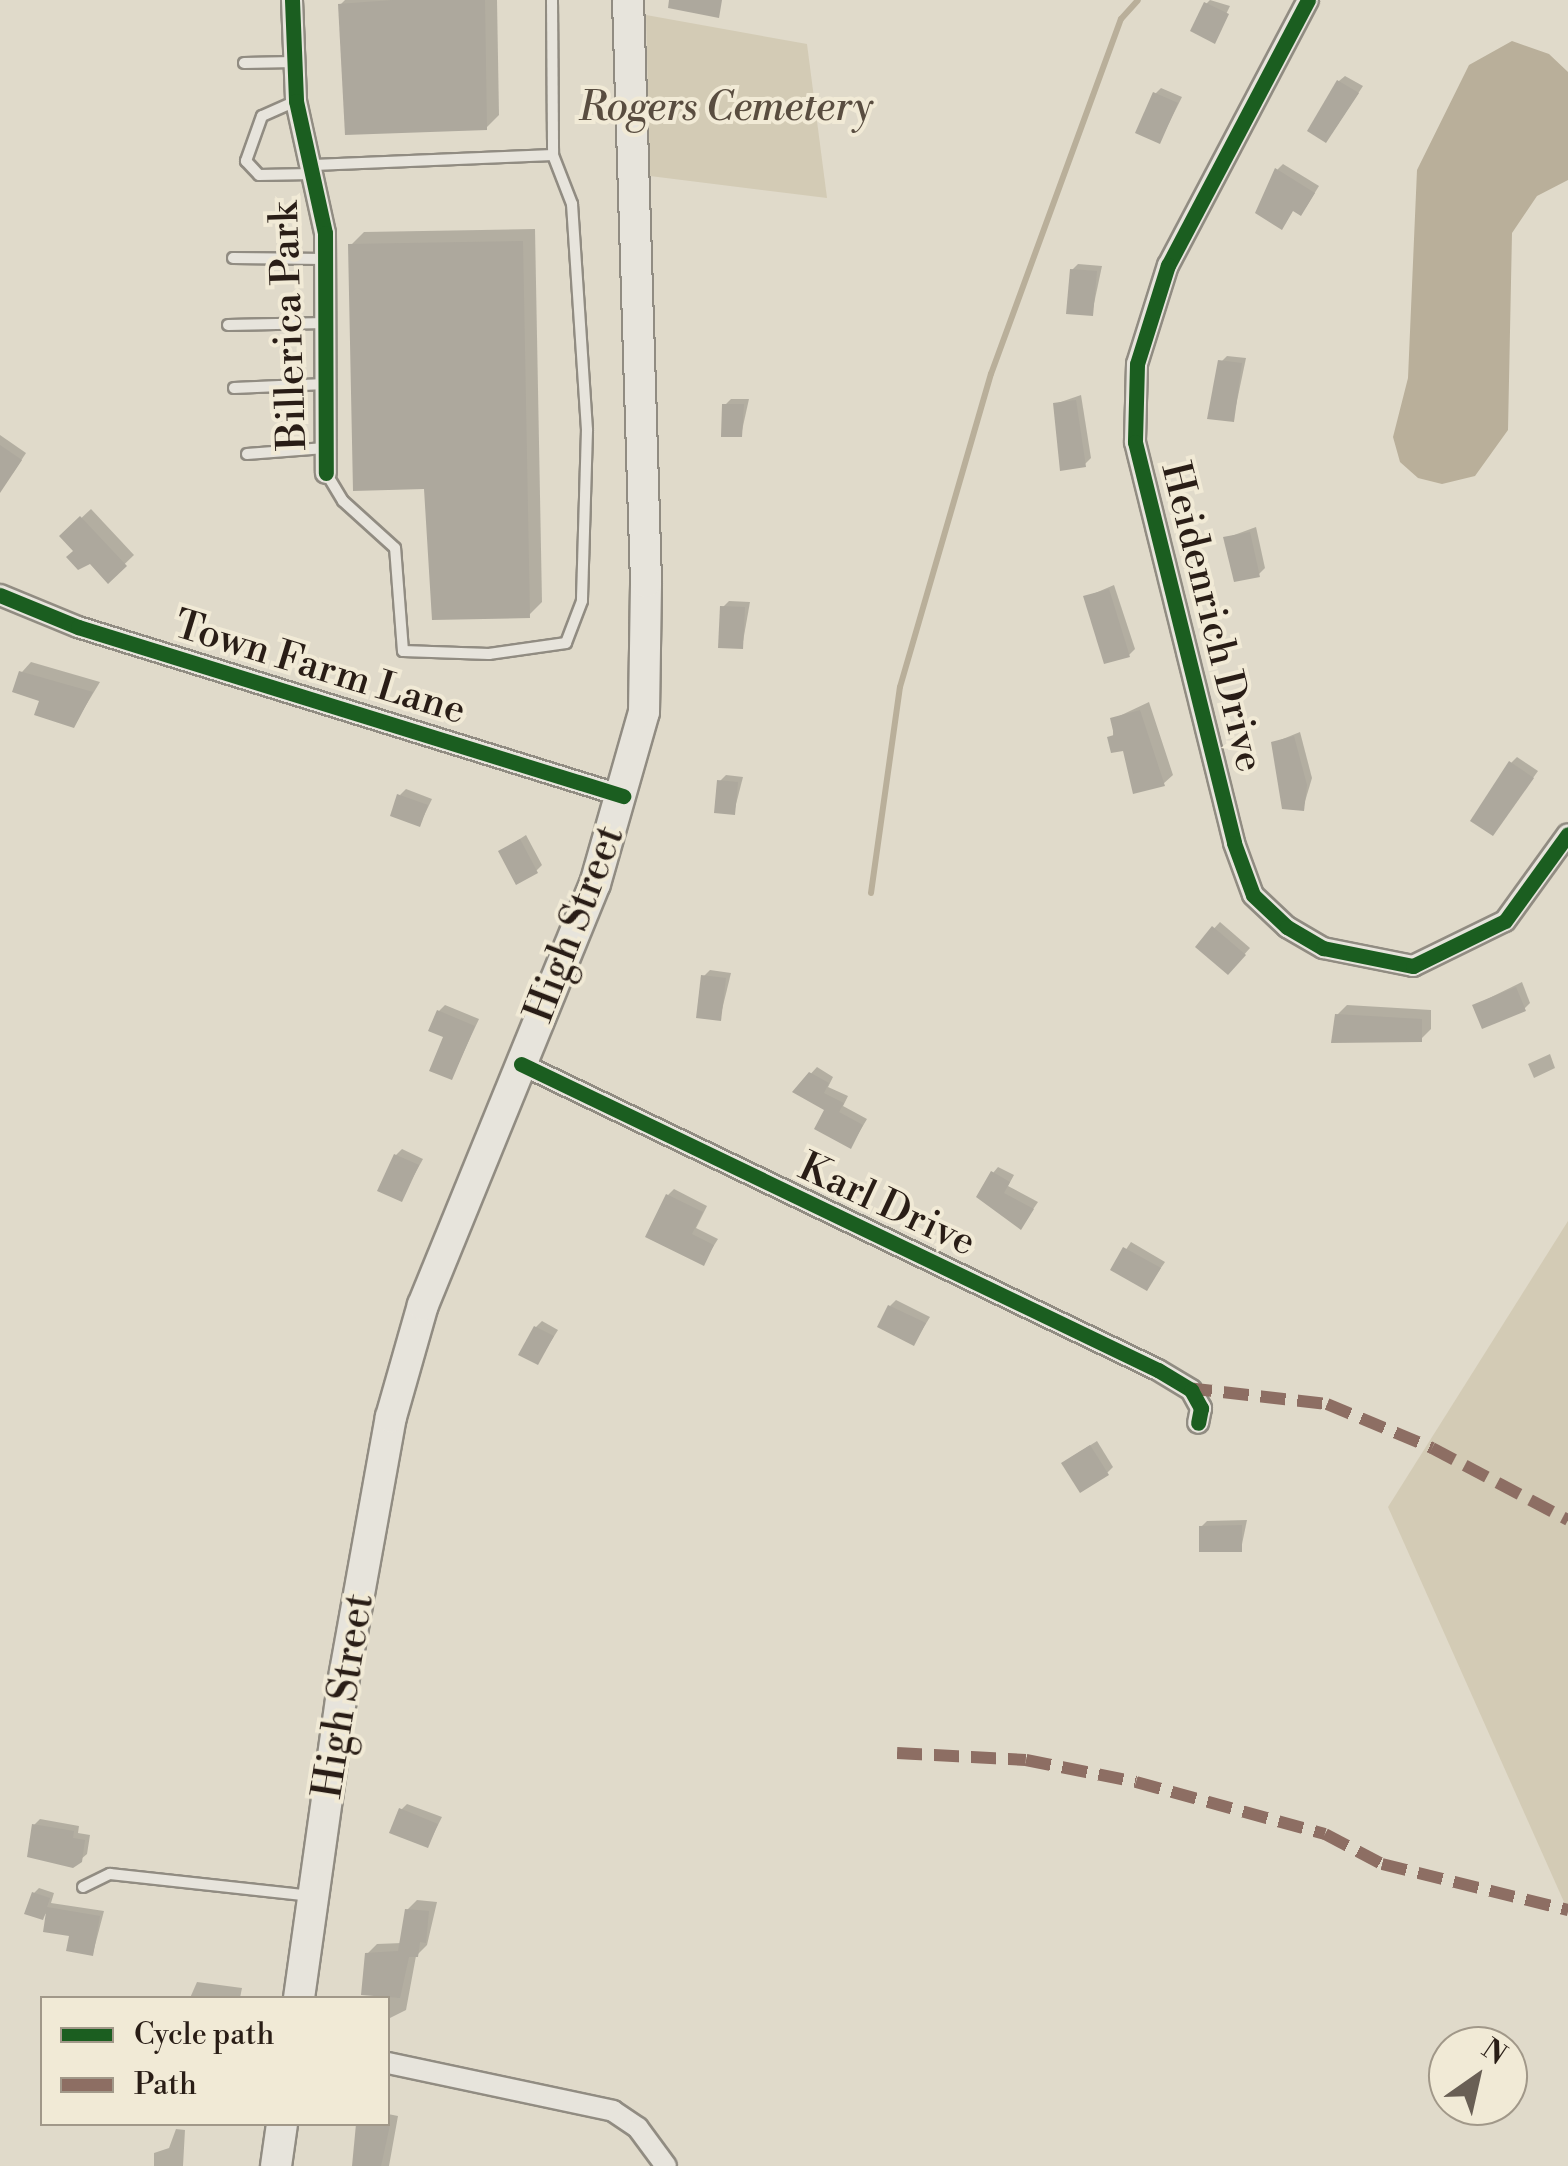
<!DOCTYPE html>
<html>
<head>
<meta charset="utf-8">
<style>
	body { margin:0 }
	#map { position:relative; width:1568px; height:2166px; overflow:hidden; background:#e0daca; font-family:"Libre Bodoni",serif }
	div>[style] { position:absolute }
	.green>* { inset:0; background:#d3cbb5 }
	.water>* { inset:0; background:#b9af9a }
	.shadow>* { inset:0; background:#0003 }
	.stream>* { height:6px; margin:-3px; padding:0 3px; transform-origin:3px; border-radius:3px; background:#b9af9a }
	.building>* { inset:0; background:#ada89d }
	.roads { filter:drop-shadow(2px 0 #918c82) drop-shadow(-2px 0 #918c82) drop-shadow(0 2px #918c82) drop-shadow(0 -2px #918c82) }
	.service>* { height:10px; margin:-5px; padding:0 5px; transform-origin:5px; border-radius:5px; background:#e7e4dc }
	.minor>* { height:20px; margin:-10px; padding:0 10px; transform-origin:10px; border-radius:10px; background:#e7e4dc }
	.secondary>* { height:30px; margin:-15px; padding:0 15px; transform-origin:15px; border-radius:15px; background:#e7e4dc }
	.quiet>* { height:12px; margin-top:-6px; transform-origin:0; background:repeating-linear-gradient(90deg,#8d6e63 0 25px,transparent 0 37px) }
	.cycleway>* { height:15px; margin:-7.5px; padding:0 7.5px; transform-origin:7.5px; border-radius:7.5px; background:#1b5e20 }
	span { translate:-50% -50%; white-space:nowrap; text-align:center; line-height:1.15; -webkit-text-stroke:8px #f1ead6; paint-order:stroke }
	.park-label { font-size:40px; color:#594d40; font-style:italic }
	.street-label { font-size:40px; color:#291d16 }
	.legend { position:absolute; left:40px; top:1996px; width:350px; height:130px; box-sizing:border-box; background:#f1ead6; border:2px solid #a19889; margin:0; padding:12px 18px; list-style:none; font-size:30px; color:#291d16 }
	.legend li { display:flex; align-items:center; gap:20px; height:50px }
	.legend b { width:50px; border:2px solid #a19889 }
	.north { position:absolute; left:1428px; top:2026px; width:100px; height:100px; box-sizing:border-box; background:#f1ead6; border:2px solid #a19889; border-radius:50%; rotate:34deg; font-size:28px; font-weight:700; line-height:40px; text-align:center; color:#291d16 }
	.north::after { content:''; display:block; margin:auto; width:35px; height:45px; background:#695f55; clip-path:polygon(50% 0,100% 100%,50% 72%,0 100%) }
</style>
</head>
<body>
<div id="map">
	<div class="green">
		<i style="clip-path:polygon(646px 15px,807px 44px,827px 198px,650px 176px)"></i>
		<i style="clip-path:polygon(1568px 1221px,1568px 1911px,1388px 1507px)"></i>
	</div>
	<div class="water">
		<i style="clip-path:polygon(1512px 41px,1549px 54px,1568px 72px,1568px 180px,1537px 196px,1512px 233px,1508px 430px,1475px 476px,1442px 484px,1418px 478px,1400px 462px,1393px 437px,1408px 378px,1417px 170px,1469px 65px)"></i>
	</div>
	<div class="shadow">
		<i style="clip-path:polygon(345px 0,497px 0,499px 115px,486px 128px,340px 5px)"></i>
		<i style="clip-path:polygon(1210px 0,1230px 6px,1215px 37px,1206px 4px)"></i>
		<i style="clip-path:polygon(1345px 76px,1363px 86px,1332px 133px,1339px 81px)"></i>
		<i style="clip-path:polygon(1161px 88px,1182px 97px,1160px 141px,1155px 94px)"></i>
		<i style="clip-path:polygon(1283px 164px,1319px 186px,1306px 207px,1277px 170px)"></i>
		<i style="clip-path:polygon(535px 229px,542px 602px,529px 615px,426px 486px,351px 245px,364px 232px)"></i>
		<i style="clip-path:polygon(1078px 264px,1102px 266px,1092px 313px,1072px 270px)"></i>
		<i style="clip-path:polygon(1227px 356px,1246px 358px,1233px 420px,1221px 362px)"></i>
		<i style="clip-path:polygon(1081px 395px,1091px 458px,1085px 464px,1055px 404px)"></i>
		<i style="clip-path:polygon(731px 399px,749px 399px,741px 435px,725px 405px)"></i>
		<i style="clip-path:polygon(0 435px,26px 453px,13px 473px,0 474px)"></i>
		<i style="clip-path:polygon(91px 509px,134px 555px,108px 580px,62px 536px)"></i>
		<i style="clip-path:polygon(1256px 527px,1265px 568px,1259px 574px,1226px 538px)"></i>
		<i style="clip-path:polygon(1114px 585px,1135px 649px,1129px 655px,1086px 597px)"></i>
		<i style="clip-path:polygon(729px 601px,750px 602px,742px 647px,723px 607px)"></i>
		<i style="clip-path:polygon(31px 662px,100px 682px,74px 725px,22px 672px)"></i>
		<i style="clip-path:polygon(1149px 702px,1173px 775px,1163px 784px,1124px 748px,1113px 750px,1113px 719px)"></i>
		<i style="clip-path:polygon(1300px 732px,1312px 778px,1303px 808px,1273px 743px)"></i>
		<i style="clip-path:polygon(1517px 757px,1538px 771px,1498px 827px,1511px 763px)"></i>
		<i style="clip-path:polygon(726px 775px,743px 777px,734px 812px,720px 781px)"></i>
		<i style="clip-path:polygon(406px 789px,432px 799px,420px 824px,400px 795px)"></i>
		<i style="clip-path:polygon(526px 835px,542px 865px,536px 871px,501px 851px)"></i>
		<i style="clip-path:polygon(1220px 922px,1250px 948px,1234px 966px,1198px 946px)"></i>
		<i style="clip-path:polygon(710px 970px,731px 973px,720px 1018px,704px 976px)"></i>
		<i style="clip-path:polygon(1522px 982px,1530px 1003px,1524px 1009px,1475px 1005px)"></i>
		<i style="clip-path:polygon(445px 1005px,479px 1019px,452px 1077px,439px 1011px)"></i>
		<i style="clip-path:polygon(1347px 1005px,1431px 1010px,1431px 1029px,1421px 1039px,1337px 1015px)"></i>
		<i style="clip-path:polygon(1550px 1054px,1555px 1068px,1534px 1078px,1528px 1064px)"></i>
		<i style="clip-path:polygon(817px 1067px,833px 1077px,828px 1087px,848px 1096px,843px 1106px,867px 1119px,851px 1146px,827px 1109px,795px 1091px)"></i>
		<i style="clip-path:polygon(402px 1149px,423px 1159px,401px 1199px,396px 1155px)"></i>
		<i style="clip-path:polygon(998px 1167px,1014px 1175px,1008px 1186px,1038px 1202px,1021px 1227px,993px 1173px)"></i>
		<i style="clip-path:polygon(674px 1189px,707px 1206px,696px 1228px,718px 1239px,703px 1263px,668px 1195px)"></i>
		<i style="clip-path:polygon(1131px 1242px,1165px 1262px,1147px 1288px,1113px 1269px)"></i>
		<i style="clip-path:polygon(896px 1300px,930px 1317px,914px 1343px,890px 1306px)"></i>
		<i style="clip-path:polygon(542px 1321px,558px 1330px,538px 1362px,536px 1327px)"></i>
		<i style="clip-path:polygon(1097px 1441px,1113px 1467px,1107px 1473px,1070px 1458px)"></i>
		<i style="clip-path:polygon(1247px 1520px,1241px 1549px,1201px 1527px,1207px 1521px)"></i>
		<i style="clip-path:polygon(407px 1804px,442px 1817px,428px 1845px,401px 1810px)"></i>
		<i style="clip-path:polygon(40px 1819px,79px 1826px,78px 1833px,90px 1835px,87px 1854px,80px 1860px,34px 1825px)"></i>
		<i style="clip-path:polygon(39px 1888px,54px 1893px,51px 1903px,104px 1911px,93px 1953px,48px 1911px,43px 1917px,34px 1893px)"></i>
		<i style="clip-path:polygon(417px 1900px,437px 1902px,427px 1945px,416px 1956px,406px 2010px,388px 2019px,388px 1998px,380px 1998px,367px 1954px,377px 1944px,402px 1943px,407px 1910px)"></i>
		<i style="clip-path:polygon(197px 1982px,242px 1988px,240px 1998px,190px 1998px)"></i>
		<i style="clip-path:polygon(388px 2114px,398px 2116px,389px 2166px,357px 2166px,359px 2124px,388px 2124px)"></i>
		<i style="clip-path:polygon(176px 2129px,185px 2130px,183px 2166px,154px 2166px,154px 2153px,169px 2148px)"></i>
	</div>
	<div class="stream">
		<i style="left:871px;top:893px;width:208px;rotate:-82deg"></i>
		<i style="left:900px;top:687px;width:326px;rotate:-73.8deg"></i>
		<i style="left:991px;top:374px;width:378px;rotate:-69.9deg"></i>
		<i style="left:1121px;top:19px;width:25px;rotate:-48deg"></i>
	</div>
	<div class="building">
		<i style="clip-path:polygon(393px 0,485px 0,487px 130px,345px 135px,338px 4px)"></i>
		<i style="clip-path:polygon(669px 0,722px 0,719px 18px,668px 8px)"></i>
		<i style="clip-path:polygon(1204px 2px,1229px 14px,1215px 44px,1190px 31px)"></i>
		<i style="clip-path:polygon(1337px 80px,1359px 93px,1326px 143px,1307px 131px)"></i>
		<i style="clip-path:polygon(1153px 92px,1178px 103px,1160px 144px,1135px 133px)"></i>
		<i style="clip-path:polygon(1275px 168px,1315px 193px,1301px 216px,1293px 211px,1282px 230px,1255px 213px)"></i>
		<i style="clip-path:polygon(523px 241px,530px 618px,432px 620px,424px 489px,353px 491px,348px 244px)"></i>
		<i style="clip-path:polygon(1070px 269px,1097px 271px,1093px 316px,1066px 314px)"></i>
		<i style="clip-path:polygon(1218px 360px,1242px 363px,1234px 422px,1207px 419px)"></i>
		<i style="clip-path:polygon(1076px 400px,1086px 467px,1060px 471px,1053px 403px)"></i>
		<i style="clip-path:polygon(722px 404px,744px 404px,742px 437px,721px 437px)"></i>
		<i style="clip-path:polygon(0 445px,22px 460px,0 493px)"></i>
		<i style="clip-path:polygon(80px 516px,127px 566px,108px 584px,90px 564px,78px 570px,66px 557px,73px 551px,59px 536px)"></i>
		<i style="clip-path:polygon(1250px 532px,1260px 577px,1234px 582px,1223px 537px)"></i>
		<i style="clip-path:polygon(1109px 589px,1130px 657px,1104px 664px,1083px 596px)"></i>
		<i style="clip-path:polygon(720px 606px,745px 607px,743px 649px,718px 648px)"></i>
		<i style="clip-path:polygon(19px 671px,93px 692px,74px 728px,34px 715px,39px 701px,12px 692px)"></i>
		<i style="clip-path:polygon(1140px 710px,1165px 786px,1133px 794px,1123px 751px,1111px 753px,1107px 737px,1114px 735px,1110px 718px)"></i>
		<i style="clip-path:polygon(1294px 736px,1307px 785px,1304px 811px,1282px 809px,1271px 742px)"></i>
		<i style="clip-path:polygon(1509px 761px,1534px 778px,1493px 836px,1470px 821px)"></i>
		<i style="clip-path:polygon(717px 780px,738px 782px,735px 815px,714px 813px)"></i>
		<i style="clip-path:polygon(397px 794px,428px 805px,420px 827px,390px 816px)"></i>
		<i style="clip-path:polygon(520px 839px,538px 873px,516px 885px,498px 851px)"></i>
		<i style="clip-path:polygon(1212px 926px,1246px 955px,1228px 975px,1195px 947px)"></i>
		<i style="clip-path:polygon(701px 975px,726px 978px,721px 1021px,696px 1018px)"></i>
		<i style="clip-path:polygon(1516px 987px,1526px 1011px,1482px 1029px,1472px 1005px)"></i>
		<i style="clip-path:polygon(437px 1010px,475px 1026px,452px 1080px,429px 1071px,443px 1037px,428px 1031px)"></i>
		<i style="clip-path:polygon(1335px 1014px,1422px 1019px,1422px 1042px,1331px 1043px)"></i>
		<i style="clip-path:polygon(809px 1072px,829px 1083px,824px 1093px,844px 1103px,839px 1112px,863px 1125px,851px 1149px,814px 1129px,824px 1110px,792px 1092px)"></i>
		<i style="clip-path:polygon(394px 1154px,419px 1165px,402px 1202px,377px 1191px)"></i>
		<i style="clip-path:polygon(991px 1171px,1010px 1182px,1004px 1193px,1034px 1209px,1021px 1230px,976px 1197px)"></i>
		<i style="clip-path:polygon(666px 1194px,703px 1212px,692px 1234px,714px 1245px,704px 1266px,645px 1237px)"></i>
		<i style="clip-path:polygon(1123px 1247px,1161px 1268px,1147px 1291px,1110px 1270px)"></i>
		<i style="clip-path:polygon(888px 1305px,926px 1323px,914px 1346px,877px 1327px)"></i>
		<i style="clip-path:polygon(534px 1326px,554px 1336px,538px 1365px,518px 1355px)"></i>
		<i style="clip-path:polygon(1090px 1445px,1109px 1475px,1080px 1493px,1061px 1463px)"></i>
		<i style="clip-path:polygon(1242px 1525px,1242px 1552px,1199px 1552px,1199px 1526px)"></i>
		<i style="clip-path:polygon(399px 1808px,438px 1824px,428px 1848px,389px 1833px)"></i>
		<i style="clip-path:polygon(32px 1824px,74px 1831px,73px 1838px,85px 1840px,82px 1862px,73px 1868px,27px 1857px)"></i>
		<i style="clip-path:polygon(32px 1892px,50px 1898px,47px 1907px,100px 1916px,93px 1956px,66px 1951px,69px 1936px,43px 1932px,46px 1912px,43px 1920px,24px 1914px)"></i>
		<i style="clip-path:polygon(405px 1909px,429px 1911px,426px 1943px,420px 1942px,418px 1957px,409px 1957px,400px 1998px,361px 1995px,365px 1953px,398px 1951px)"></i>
		<i style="clip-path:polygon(356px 2124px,390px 2125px,381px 2166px,352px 2166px)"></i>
	</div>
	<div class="roads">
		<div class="service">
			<i style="left:552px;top:0;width:155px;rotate:89.6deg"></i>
			<i style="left:244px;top:63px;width:50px;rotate:-1.1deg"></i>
			<i style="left:296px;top:101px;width:37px;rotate:156deg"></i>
			<i style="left:262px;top:116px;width:48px;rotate:109.6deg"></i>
			<i style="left:246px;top:161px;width:19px;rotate:47deg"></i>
			<i style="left:259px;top:175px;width:53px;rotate:-1.1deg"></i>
			<i style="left:314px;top:165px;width:239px;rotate:-2.4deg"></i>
			<i style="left:553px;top:155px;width:53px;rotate:68.8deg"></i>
			<i style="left:572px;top:204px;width:226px;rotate:86.2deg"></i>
			<i style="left:587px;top:430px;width:171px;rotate:91.7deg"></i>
			<i style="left:582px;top:601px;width:45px;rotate:110.9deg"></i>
			<i style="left:566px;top:643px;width:78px;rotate:171.9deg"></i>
			<i style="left:489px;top:654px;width:86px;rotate:-178deg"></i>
			<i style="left:403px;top:651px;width:103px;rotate:-94.4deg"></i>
			<i style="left:395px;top:548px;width:70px;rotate:-137.9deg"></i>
			<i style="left:343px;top:501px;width:33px;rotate:-121deg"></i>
			<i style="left:233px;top:258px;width:92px;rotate:0.6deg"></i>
			<i style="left:228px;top:325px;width:97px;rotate:-1.2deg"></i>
			<i style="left:234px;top:388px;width:91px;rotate:-2.5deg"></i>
			<i style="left:247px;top:454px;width:78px;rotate:-4.4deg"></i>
			<i style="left:83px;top:1887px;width:30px;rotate:-26deg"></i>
			<i style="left:110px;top:1874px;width:203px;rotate:6.2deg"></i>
		</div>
		<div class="minor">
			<i style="left:292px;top:0;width:101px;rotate:87.7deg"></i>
			<i style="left:296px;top:101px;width:135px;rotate:77.6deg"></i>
			<i style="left:325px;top:233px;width:240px;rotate:89.8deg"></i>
			<i style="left:1308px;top:0;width:300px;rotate:117.8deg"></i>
			<i style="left:1168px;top:265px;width:104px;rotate:107.4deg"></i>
			<i style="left:1137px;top:364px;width:78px;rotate:91.5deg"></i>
			<i style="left:1135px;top:442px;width:413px;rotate:76.1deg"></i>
			<i style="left:1234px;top:843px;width:55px;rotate:69.9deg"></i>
			<i style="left:1253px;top:895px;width:47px;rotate:43.3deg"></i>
			<i style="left:1287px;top:927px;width:42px;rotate:30.3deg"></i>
			<i style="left:1323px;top:948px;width:92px;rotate:11.3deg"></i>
			<i style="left:1413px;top:966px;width:102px;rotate:-26.1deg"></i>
			<i style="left:1505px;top:921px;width:107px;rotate:-54.1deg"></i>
			<i style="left:0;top:595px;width:84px;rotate:22.3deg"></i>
			<i style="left:78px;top:627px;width:571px;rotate:17.23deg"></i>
			<i style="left:521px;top:1064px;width:707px;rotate:25.66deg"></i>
			<i style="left:1158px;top:1370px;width:39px;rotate:31deg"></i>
			<i style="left:1191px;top:1390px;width:21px;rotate:61deg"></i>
			<i style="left:1201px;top:1408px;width:15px;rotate:101deg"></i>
			<i style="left:388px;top:2063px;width:230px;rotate:12deg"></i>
			<i style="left:613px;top:2111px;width:30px;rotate:34deg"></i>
			<i style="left:638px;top:2128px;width:47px;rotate:53.6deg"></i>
		</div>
		<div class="secondary">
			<i style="left:299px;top:1998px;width:318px;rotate:-82deg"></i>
			<i style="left:343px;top:1683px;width:270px;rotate:-79.8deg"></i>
			<i style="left:391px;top:1417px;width:116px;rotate:-74.1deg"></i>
			<i style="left:423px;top:1305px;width:455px;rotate:-67.8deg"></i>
			<i style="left:595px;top:884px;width:179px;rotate:-74.1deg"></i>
			<i style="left:644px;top:712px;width:130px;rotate:-89.1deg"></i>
			<i style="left:646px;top:582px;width:582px;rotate:-91.77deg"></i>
			<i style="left:276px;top:2166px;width:42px;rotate:-81.9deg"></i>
		</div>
	</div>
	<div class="quiet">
		<i style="left:1187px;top:1388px;width:141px;rotate:6.5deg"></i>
		<i style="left:1327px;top:1404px;width:114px;rotate:22.7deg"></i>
		<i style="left:1432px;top:1448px;width:154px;rotate:27.9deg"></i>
		<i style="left:897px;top:1753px;width:129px;rotate:3.1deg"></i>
		<i style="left:1026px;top:1760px;width:112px;rotate:11.3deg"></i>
		<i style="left:1136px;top:1782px;width:196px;rotate:15.4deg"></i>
		<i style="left:1325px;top:1834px;width:64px;rotate:27.8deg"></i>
		<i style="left:1382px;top:1864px;width:192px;rotate:13.9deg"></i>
	</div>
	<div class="cycleway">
		<i style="left:292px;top:0;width:101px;rotate:87.7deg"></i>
		<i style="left:296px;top:101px;width:135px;rotate:77.6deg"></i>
		<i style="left:325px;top:233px;width:240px;rotate:89.8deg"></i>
		<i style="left:1308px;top:0;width:300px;rotate:117.8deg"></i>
		<i style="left:1168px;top:265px;width:104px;rotate:107.4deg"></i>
		<i style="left:1137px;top:364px;width:78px;rotate:91.5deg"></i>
		<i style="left:1135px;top:442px;width:413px;rotate:76.1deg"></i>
		<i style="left:1234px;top:843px;width:55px;rotate:69.9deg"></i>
		<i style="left:1253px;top:895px;width:47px;rotate:43.3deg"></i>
		<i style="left:1287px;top:927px;width:42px;rotate:30.3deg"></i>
		<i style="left:1323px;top:948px;width:92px;rotate:11.3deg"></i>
		<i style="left:1413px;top:966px;width:102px;rotate:-26.1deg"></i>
		<i style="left:1505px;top:921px;width:107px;rotate:-54.1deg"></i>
		<i style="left:0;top:595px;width:84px;rotate:22.3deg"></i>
		<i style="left:78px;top:627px;width:571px;rotate:17.23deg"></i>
		<i style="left:521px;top:1064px;width:707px;rotate:25.66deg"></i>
		<i style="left:1158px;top:1370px;width:39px;rotate:31deg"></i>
		<i style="left:1191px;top:1390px;width:21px;rotate:61deg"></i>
		<i style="left:1201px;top:1408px;width:15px;rotate:101deg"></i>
	</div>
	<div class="park-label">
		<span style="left:726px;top:108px">Rogers Cemetery</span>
	</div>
	<div class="street-label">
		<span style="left:289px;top:326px;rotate:-92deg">Billerica Park</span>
		<span style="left:1212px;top:617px;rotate:76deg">Heidenrich Drive</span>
		<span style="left:320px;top:668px;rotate:17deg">Town Farm Lane</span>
		<span style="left:575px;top:924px;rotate:-69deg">High Street</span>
		<span style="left:887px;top:1205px;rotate:25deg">Karl Drive</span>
		<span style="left:344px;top:1696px;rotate:-81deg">High Street</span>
	</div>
	<ul class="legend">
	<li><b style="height:12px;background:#1b5e20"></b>Cycle path</li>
	<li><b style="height:12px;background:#8d6e63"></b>Path</li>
	</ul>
	<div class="north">N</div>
</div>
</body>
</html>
